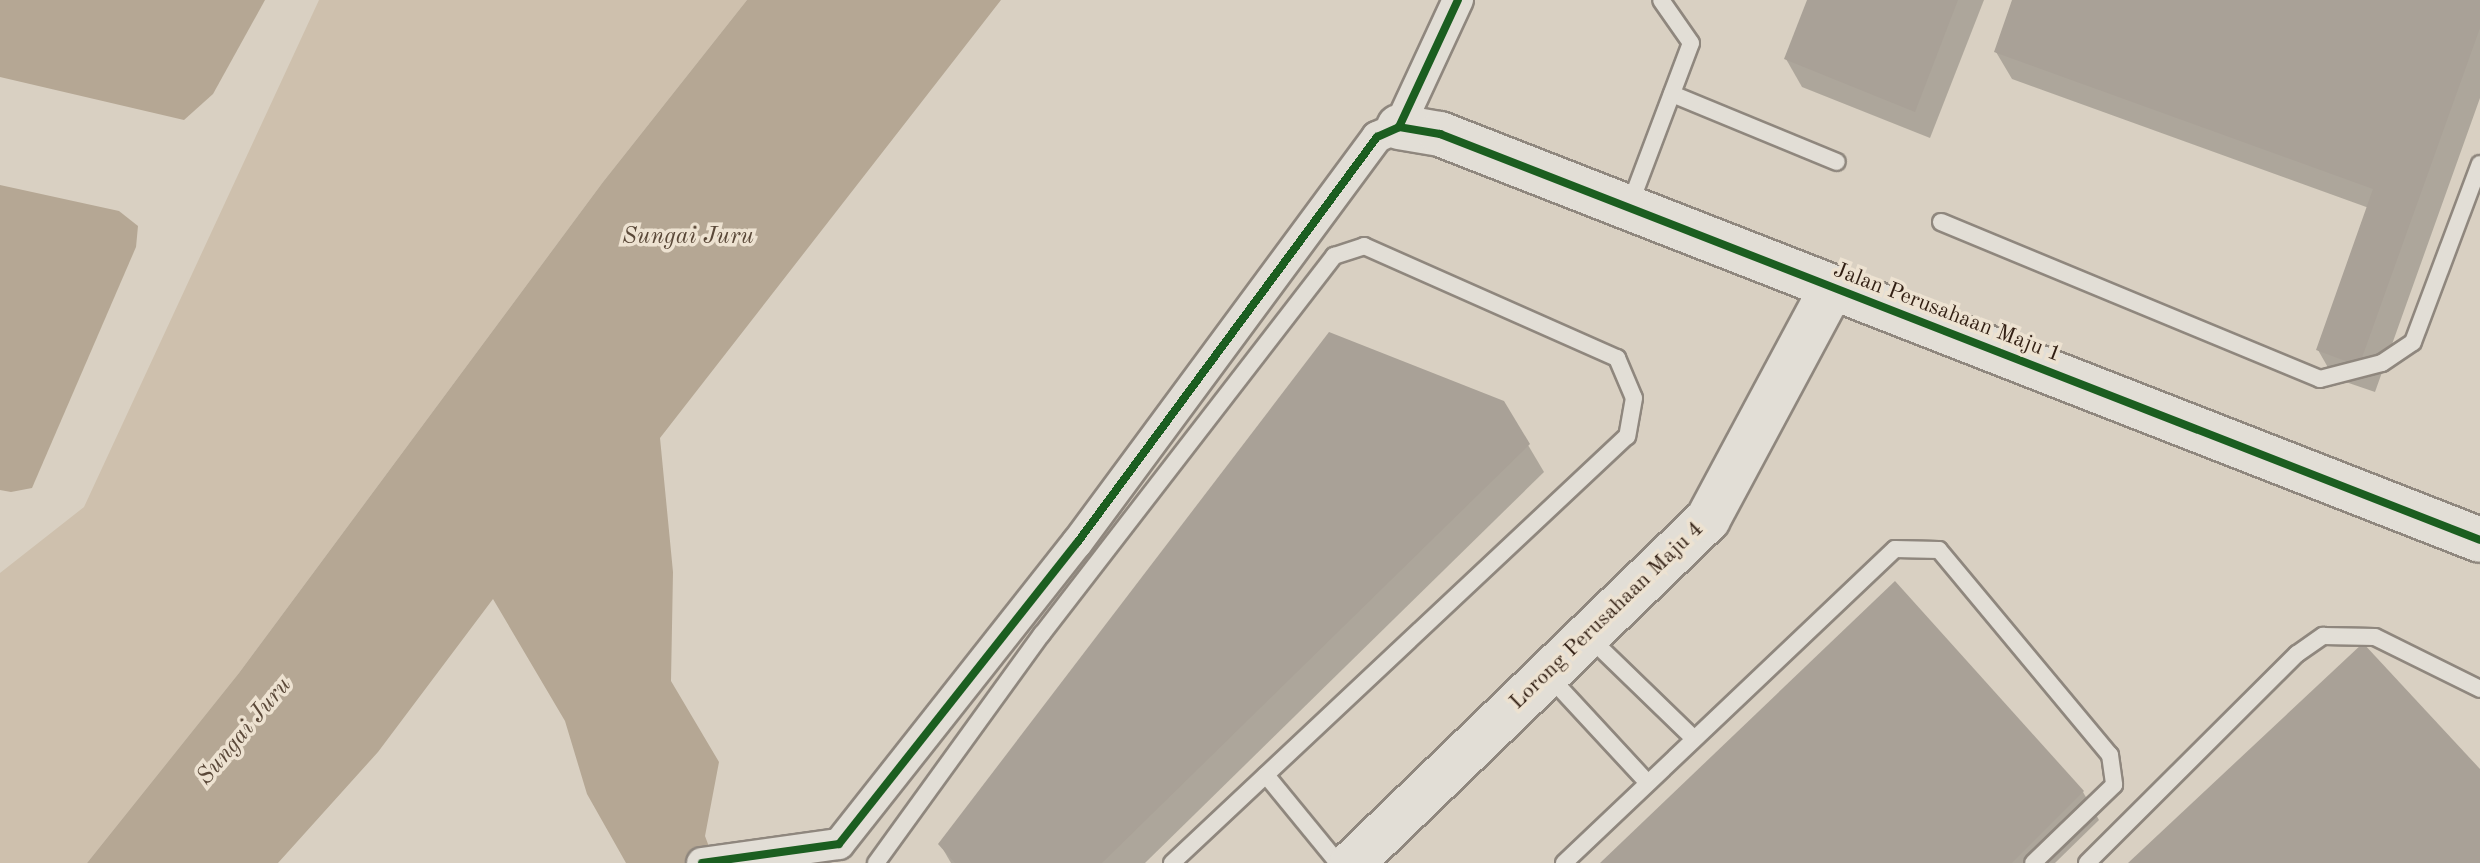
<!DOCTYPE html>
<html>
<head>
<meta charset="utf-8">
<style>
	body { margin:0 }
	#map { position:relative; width:2480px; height:863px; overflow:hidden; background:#d9d0c2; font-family:"Old Standard TT",serif }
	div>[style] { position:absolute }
	.green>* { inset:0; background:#cec0ad }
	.water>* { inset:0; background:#b5a794 }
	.shadow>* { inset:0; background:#0003 }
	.building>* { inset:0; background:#a9a197 }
	.roads { filter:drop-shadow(2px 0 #8f877e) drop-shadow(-2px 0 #8f877e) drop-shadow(0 2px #8f877e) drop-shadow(0 -2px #8f877e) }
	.lane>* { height:16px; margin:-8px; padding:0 8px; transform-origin:8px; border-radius:8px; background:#e2ded6 }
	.street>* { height:30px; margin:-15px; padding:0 15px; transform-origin:15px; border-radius:15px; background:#e2ded6 }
	.secondary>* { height:44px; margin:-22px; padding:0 22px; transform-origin:22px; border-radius:22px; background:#e2ded6 }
	.cycleway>* { height:8px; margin:-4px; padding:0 4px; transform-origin:4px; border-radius:4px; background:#1b5e20 }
	span { translate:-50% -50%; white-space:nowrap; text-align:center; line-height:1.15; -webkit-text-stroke:7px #ede2d1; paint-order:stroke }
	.street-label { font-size:22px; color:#311e12 }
	.water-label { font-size:24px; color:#5a4838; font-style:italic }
</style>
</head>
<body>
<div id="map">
	<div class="green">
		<i style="clip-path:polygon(319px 0,747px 0,603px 182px,239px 673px,87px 863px,0 863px,0 573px,84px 507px)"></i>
	</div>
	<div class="water">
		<i style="clip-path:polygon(0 0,265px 0,213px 94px,184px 120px,0 77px)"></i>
		<i style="clip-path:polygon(747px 0,1001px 0,660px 438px,673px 572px,671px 681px,719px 762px,705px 836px,715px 863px,626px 863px,587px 794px,565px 721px,493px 599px,378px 752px,278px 863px,87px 863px,239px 673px,603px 182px)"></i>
		<i style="clip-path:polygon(0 185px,119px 211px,138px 226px,136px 247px,32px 488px,11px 492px,0 490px)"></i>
	</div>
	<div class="shadow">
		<i style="clip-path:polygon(1809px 0,1984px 0,1930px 138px,1802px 87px,1786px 59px)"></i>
		<i style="clip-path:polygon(2014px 0,2480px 0,2480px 98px,2375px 392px,2334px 378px,2318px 350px,2369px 208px,2012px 79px,1996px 52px)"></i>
		<i style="clip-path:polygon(1528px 445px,1544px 472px,1145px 863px,951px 863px,940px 844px)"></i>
		<i style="clip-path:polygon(1895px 584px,2083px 792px,2099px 820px,2055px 863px,1602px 863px)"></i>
	</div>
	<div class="building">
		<i style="clip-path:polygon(1807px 0,1958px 0,1915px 112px,1784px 59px)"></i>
		<i style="clip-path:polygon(2012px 0,2480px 0,2480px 28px,2359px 366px,2316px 350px,2373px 189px,1994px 52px)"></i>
		<i style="clip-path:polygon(1329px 332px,1504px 401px,1530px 444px,1102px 863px,955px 863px,938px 844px)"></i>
		<i style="clip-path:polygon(1895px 581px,2084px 791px,2012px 863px,1600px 863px)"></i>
		<i style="clip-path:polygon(2363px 643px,2480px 769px,2480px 863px,2128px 863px)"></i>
	</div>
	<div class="roads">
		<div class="lane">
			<i style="left:1672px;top:94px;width:178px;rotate:22.4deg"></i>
			<i style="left:1629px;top:207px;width:175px;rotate:-69.3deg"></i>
			<i style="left:1691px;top:43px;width:52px;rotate:-124.9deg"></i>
			<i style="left:1941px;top:222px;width:410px;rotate:22.5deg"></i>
			<i style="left:2320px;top:379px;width:64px;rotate:-14.5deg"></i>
			<i style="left:2382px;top:363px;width:37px;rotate:-34deg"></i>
			<i style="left:2413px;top:342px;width:190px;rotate:-69.4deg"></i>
			<i style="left:1590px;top:638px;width:142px;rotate:44.1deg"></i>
			<i style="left:1547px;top:674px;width:147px;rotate:47.2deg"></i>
			<i style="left:1266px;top:775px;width:114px;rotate:50.7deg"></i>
			<i style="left:876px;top:863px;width:283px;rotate:-54.1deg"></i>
			<i style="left:1042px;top:634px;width:478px;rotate:-52.3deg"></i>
			<i style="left:1334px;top:256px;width:32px;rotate:-18deg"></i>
			<i style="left:1364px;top:246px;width:277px;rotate:23.9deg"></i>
			<i style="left:1617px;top:358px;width:43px;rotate:67deg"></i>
			<i style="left:1634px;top:398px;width:39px;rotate:100deg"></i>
			<i style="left:1627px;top:436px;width:624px;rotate:136.82deg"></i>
			<i style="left:1564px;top:863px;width:456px;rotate:-43.5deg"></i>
			<i style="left:1895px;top:549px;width:44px;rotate:1.3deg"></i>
			<i style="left:1939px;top:550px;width:267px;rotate:50.2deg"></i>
			<i style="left:2110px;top:755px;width:30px;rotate:82deg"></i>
			<i style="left:2114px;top:785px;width:112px;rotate:136.1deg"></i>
			<i style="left:2087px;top:863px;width:296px;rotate:-44.9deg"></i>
			<i style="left:2297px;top:654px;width:32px;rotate:-35deg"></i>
			<i style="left:2323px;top:636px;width:52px;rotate:1.1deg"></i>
			<i style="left:2375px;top:637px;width:117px;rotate:26.3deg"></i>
		</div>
		<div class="street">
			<i style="left:702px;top:863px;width:138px;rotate:-7.9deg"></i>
			<i style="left:839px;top:844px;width:384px;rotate:-51.7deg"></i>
			<i style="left:1077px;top:543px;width:505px;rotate:-53.54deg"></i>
			<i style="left:1377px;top:137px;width:24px;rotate:-24deg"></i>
			<i style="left:1399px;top:127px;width:140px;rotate:-65.1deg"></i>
		</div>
		<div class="secondary">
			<i style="left:1399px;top:127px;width:42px;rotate:9.7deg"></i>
			<i style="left:1440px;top:134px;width:1116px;rotate:21.32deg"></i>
			<i style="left:1352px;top:863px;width:495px;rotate:-44deg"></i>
			<i style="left:1708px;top:519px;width:262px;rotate:-61.8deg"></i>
		</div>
	</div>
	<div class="cycleway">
		<i style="left:1399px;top:127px;width:42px;rotate:9.7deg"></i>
		<i style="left:1440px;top:134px;width:1116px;rotate:21.32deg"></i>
		<i style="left:702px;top:863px;width:138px;rotate:-7.9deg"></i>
		<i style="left:839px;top:844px;width:384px;rotate:-51.7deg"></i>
		<i style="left:1077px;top:543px;width:505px;rotate:-53.54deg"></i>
		<i style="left:1377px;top:137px;width:24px;rotate:-24deg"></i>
		<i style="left:1399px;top:127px;width:140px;rotate:-65.1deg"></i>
	</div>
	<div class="street-label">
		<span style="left:1947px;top:313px;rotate:21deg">Jalan Perusahaan Maju 1</span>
		<span style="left:1607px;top:616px;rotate:-44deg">Lorong Perusahaan Maju 4</span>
	</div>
	<div class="water-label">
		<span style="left:688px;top:238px">Sungai Juru</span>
		<span style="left:245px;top:732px;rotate:-50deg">Sungai Juru</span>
	</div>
</div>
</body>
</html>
